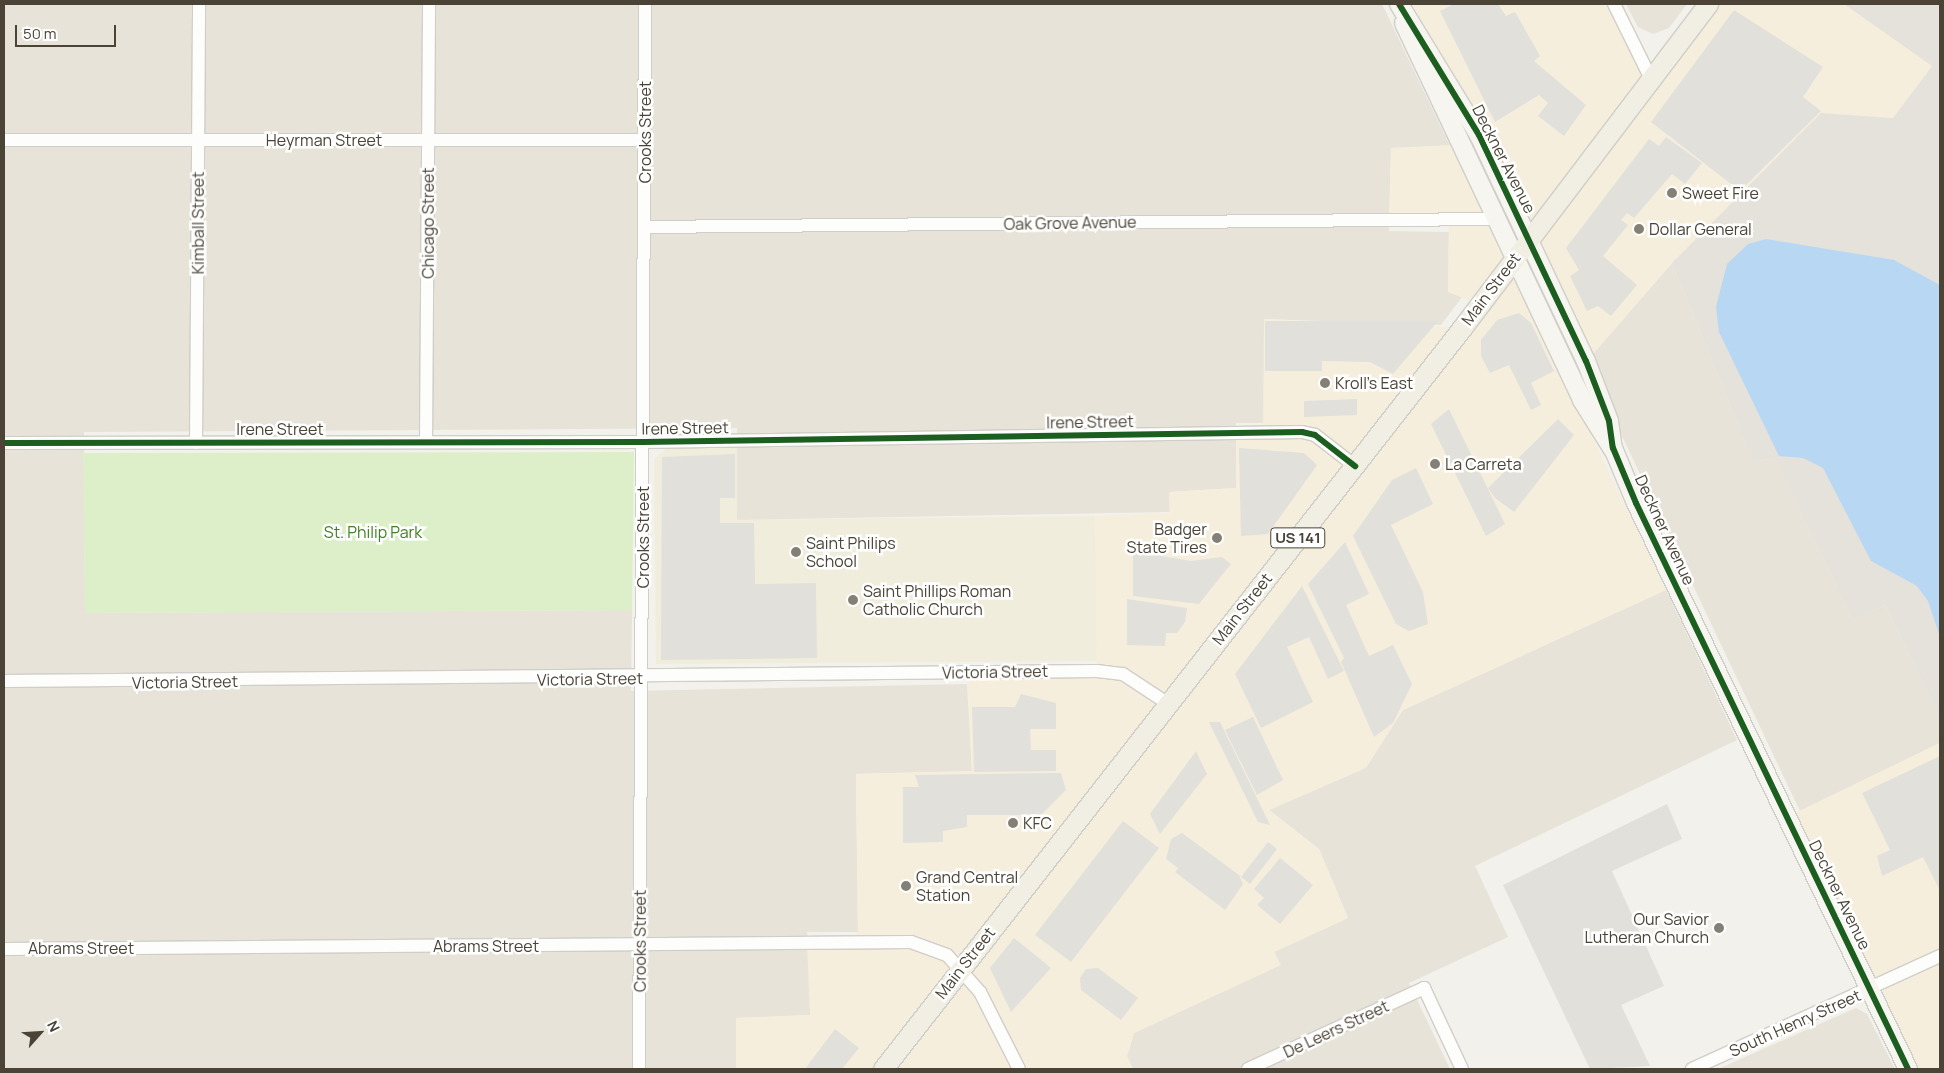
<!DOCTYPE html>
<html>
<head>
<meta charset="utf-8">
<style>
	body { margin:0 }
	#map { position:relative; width:1944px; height:1073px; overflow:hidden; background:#f2f1eb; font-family:Manrope,sans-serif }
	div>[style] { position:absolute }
	.residential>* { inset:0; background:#e7e3d8 }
	.commercial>* { inset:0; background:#f6eedd }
	.industrial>* { inset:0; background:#e5e1db }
	.education>* { inset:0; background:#f1eddd }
	.green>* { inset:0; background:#ddefc9 }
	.parking>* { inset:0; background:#e1e0da }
	.water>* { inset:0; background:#b8d7f3 }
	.roads { filter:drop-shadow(1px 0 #d0cec8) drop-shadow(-1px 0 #d0cec8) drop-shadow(0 1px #d0cec8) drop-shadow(0 -1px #d0cec8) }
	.street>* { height:12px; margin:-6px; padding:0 6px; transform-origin:6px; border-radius:6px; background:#fdfdfc }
	.secondary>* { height:18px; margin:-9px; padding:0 9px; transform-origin:9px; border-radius:9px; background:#f7f5ef }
	.primary>* { height:19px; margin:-9.5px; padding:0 9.5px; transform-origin:9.5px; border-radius:9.5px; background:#f1efe4 }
	.cycleway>* { height:6px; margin:-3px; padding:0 3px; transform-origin:3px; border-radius:3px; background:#1b5e20 }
	.dots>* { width:14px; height:14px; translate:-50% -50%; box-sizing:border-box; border:2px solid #fff; border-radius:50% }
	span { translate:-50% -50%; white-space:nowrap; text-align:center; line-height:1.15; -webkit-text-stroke:5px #fff; paint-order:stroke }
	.shield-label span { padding:1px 4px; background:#fff; border:1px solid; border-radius:4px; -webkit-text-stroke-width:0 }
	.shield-label { font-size:15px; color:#4a4336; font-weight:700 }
	.street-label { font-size:16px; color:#4a4336 }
	.poi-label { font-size:16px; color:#4a4336 }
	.left { translate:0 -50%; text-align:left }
	.right { translate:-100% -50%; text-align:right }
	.park-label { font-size:16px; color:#3f8223 }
	.frame { position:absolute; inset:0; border:5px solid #4a4336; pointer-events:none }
	.north { position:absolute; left:15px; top:1008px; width:50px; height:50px; -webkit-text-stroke:4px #fff; paint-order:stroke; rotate:64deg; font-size:14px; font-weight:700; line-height:20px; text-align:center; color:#4a4336 }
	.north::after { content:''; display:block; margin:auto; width:18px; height:22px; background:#4a4336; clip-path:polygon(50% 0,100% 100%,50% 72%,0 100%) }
	.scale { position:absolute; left:15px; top:25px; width:101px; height:22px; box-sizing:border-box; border:2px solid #4a4336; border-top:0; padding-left:6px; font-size:15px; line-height:18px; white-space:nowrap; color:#4a4336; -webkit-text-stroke:4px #fff; paint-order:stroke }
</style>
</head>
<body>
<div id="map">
	<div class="residential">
		<i style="clip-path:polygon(4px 4px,1382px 4px,1450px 146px,1391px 148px,1389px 231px,1449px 232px,1448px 292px,1462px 297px,1441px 325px,1265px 319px,1264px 423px,1236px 423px,1236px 488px,1169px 492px,1170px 512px,737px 520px,737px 428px,84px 432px,85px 613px,632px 610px,631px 691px,967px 684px,972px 771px,856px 774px,858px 932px,807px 932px,811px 1015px,736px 1018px,736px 1069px,4px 1069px)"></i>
		<i style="clip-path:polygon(1626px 4px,1687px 4px,1669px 28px,1653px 34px,1638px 27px)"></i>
		<i style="clip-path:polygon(1672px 263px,1753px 462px,1774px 458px,1853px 620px,1885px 605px,1940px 719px,1940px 743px,1800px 811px,1622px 436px,1592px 355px)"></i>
		<i style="clip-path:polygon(1666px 590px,1737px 740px,1475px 866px,1508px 937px,1409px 983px,1450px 1069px,1133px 1069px,1127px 1056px,1134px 1033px,1280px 965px,1274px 952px,1348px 918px,1319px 849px,1269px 810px,1365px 768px,1403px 710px)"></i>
		<i style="clip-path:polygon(1856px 1008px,1867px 1014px,1895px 1069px,1718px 1069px)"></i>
	</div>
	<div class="commercial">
		<i style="clip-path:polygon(1412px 4px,1614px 4px,1652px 80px,1708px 4px,1844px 4px,1932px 65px,1893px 118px,1821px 113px,1672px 263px,1592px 355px,1560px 371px,1666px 590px,1403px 710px,1366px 768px,1269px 810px,1319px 849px,1348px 918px,1274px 952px,1281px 965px,1134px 1033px,1127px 1056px,1133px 1069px,736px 1069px,736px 1018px,810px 1015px,807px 942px,858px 942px,856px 774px,972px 771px,967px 673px,1097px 670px,1095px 516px,1170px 513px,1169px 492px,1236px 488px,1236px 433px,1263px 432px,1264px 319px,1462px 328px,1479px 304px,1448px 292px,1449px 220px,1389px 220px,1391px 148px,1489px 143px)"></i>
		<i style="clip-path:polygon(1940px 743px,1940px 1069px,1908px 1069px,1787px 817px)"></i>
	</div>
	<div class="industrial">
		<i style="clip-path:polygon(1844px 4px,1940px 4px,1940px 719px,1885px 605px,1853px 620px,1774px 458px,1753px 462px,1672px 263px,1821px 113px,1893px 118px,1932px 66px)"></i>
	</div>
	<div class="education">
		<i style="clip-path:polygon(667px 448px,737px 448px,737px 520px,1095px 516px,1097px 661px,656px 664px,654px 459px)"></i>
	</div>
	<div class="green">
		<i style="clip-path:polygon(634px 452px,632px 610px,85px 613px,83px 453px)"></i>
	</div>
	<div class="parking">
		<i style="clip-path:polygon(1454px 4px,1498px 4px,1506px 16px,1515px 12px,1540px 56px,1534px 61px,1586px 105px,1564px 136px,1538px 116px,1548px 103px,1539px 95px,1495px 122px,1440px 11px)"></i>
		<i style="clip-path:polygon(1734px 10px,1823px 67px,1803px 97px,1821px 111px,1740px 191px,1651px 122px)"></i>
		<i style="clip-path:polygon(1666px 137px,1702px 163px,1685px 184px,1672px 174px,1634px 218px,1627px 213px,1621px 220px,1628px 225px,1603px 256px,1637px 285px,1611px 316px,1598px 306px,1587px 311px,1570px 276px,1579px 270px,1566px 248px,1649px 139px,1659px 146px)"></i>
		<i style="clip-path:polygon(1519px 313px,1531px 323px,1554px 371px,1531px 383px,1541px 405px,1531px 410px,1509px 365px,1490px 373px,1481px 356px,1481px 340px,1497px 320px)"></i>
		<i style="clip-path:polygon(1265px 321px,1438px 321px,1393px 374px,1370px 362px,1322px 361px,1322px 371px,1265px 371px)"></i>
		<i style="clip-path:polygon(1357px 399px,1357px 415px,1304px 417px,1304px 401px)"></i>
		<i style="clip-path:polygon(1449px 409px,1505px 524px,1486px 536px,1431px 424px)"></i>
		<i style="clip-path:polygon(1558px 419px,1574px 435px,1514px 512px,1495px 498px,1488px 488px)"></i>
		<i style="clip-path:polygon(1239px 448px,1304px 453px,1317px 465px,1268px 534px,1241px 536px)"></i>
		<i style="clip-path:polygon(735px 454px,735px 498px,720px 498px,720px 523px,754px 523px,755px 584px,816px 583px,817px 658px,661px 660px,662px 457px)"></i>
		<i style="clip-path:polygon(1416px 468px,1433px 504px,1391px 525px,1423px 592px,1428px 624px,1409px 631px,1396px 624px,1353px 536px,1392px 480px)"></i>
		<i style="clip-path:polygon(1345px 542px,1369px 594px,1346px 605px,1369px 656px,1393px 645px,1412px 684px,1393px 723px,1374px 737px,1341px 662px,1344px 658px,1308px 584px)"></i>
		<i style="clip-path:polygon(1133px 551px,1191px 561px,1222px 557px,1231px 564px,1199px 604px,1133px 596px)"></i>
		<i style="clip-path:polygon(1302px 586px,1344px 671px,1328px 679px,1309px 637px,1287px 647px,1313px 702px,1261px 728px,1235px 674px)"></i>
		<i style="clip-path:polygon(1127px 599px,1187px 608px,1185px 622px,1177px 633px,1166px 633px,1165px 646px,1127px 645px)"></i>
		<i style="clip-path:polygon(1021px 694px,1056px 703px,1056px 729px,1030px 729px,1031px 750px,1056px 750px,1056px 771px,974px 772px,972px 707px,1015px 707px)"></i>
		<i style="clip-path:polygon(1253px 717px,1283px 780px,1257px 795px,1225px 730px)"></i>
		<i style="clip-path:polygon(1209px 722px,1220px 722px,1270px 825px,1258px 822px)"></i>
		<i style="clip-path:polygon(1196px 751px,1207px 774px,1160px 834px,1150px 814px)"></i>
		<i style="clip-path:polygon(1940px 756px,1940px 891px,1923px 857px,1882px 876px,1877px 856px,1890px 850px,1862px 793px)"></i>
		<i style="clip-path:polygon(1061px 773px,1066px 790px,1041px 815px,967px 815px,967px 827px,943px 831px,943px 842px,903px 843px,903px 787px,919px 787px,915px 775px)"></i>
		<i style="clip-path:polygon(1667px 804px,1682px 839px,1612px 871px,1664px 986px,1621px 1005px,1650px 1066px,1590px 1069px,1503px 885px)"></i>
		<i style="clip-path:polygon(1123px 821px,1159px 848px,1071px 962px,1035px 935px)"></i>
		<i style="clip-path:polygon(1182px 833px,1239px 875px,1243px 884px,1225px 910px,1175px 872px,1178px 868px,1166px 859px,1171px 839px)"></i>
		<i style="clip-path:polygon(1268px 842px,1277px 849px,1250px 884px,1241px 877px)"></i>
		<i style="clip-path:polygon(1280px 858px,1313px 885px,1280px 924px,1257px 905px,1264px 898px,1254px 889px)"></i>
		<i style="clip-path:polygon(1014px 938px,1051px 968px,1011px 1012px,990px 968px)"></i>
		<i style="clip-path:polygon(1098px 968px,1138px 998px,1121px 1020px,1081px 990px,1080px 978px,1086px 969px)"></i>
		<i style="clip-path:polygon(835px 1029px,859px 1048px,842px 1069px,805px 1069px)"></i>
	</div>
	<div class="water">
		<i style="clip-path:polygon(1766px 239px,1894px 260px,1940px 285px,1940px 637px,1928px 601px,1917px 586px,1871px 561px,1823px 468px,1803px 458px,1779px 456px,1719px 332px,1716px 307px,1727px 264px,1748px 244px)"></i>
	</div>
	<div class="roads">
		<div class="street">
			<i style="left:1614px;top:4px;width:86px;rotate:63.7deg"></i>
			<i style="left:4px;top:140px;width:641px"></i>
			<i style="left:644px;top:227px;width:852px;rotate:-0.54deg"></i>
			<i style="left:426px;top:442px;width:438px;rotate:-89.6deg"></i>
			<i style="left:4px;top:443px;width:639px;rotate:-0.09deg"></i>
			<i style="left:643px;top:442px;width:659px;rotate:-0.87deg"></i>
			<i style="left:1302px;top:432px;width:13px;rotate:13deg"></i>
			<i style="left:1315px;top:435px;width:51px;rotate:37.8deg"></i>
			<i style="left:196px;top:443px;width:439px;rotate:-89.6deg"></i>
			<i style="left:4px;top:681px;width:1093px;rotate:-0.52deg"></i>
			<i style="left:1097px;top:671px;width:26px;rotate:7deg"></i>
			<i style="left:1123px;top:674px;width:53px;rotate:33.4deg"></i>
			<i style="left:4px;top:949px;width:907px;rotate:-0.44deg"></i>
			<i style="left:911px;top:942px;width:38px;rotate:20deg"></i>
			<i style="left:947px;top:955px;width:50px;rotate:48.3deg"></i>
			<i style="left:980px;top:992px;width:86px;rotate:63.1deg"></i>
			<i style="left:639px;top:1069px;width:1065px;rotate:-89.68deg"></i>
			<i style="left:1248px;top:1069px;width:194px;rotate:-24.7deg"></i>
			<i style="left:1424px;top:988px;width:89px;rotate:64.9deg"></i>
			<i style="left:1692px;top:1069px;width:273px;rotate:-24.5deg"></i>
		</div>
		<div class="secondary">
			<i style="left:1399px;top:4px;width:153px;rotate:58.6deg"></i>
			<i style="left:1479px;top:135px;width:250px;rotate:64.7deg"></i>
			<i style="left:1586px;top:361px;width:64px;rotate:69deg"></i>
			<i style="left:1609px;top:421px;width:27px;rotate:82deg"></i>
			<i style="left:1613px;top:448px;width:60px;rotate:67.3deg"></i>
			<i style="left:1636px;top:503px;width:628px;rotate:64.33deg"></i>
			<i style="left:1404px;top:23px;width:417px;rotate:64.7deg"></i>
			<i style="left:1582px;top:400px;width:57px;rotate:58deg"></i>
		</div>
		<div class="primary">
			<i style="left:883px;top:1069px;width:940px;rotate:-52deg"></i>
			<i style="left:1462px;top:328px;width:407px;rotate:-52.8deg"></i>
		</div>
	</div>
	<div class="cycleway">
		<i style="left:1399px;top:4px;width:153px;rotate:58.6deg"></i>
		<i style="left:1479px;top:135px;width:250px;rotate:64.7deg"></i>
		<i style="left:1586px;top:361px;width:64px;rotate:69deg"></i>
		<i style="left:1609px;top:421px;width:27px;rotate:82deg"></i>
		<i style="left:1613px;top:448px;width:60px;rotate:67.3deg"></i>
		<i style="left:1636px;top:503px;width:628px;rotate:64.33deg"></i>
		<i style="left:4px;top:443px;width:639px;rotate:-0.09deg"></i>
		<i style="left:643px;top:442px;width:659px;rotate:-0.87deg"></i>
		<i style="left:1302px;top:432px;width:13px;rotate:13deg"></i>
		<i style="left:1315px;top:435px;width:51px;rotate:37.8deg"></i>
	</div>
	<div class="dots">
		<i style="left:1672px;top:193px;background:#858075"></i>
		<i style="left:1639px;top:229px;background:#858075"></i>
		<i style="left:1325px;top:383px;background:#858075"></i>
		<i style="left:1435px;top:464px;background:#858075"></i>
		<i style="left:1217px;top:538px;background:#858075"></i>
		<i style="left:796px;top:552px;background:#858075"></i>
		<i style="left:853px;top:600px;background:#858075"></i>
		<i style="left:1013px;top:823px;background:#858075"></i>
		<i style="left:906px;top:886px;background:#858075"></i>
		<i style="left:1719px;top:928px;background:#858075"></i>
	</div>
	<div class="shield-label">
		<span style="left:1298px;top:538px">US 141</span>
	</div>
	<div class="street-label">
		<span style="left:645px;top:132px;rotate:-90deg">Crooks Street</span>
		<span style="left:324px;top:140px">Heyrman Street</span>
		<span style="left:1504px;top:159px;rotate:63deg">Deckner Avenue</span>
		<span style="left:198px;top:223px;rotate:-90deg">Kimball Street</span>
		<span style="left:428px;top:223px;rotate:-90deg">Chicago Street</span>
		<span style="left:1070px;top:223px;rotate:-1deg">Oak Grove Avenue</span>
		<span style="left:1491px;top:289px;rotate:-53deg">Main Street</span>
		<span style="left:1090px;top:422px;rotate:-1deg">Irene Street</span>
		<span style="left:685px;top:428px;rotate:-1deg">Irene Street</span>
		<span style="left:280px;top:429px">Irene Street</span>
		<span style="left:1665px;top:530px;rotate:65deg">Deckner Avenue</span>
		<span style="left:643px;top:537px;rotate:-90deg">Crooks Street</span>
		<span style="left:1242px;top:609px;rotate:-52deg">Main Street</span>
		<span style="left:995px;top:672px;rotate:-1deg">Victoria Street</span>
		<span style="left:590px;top:679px;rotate:-1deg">Victoria Street</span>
		<span style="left:185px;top:682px;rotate:-1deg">Victoria Street</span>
		<span style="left:1840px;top:895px;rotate:64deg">Deckner Avenue</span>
		<span style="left:640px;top:941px;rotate:-90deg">Crooks Street</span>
		<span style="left:486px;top:946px">Abrams Street</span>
		<span style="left:81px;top:948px">Abrams Street</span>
		<span style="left:965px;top:963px;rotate:-52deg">Main Street</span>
		<span style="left:1795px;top:1023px;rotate:-24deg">South Henry Street</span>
		<span style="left:1336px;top:1029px;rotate:-25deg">De Leers Street</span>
	</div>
	<div class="poi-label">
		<span class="left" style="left:1682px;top:193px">Sweet Fire</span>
		<span class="left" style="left:1649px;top:229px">Dollar General</span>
		<span class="left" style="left:1335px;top:383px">Kroll's East</span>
		<span class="left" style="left:1445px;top:464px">La Carreta</span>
		<span class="right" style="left:1207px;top:538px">Badger<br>State Tires</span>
		<span class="left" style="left:806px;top:552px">Saint Philips<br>School</span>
		<span class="left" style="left:863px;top:600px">Saint Phillips Roman<br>Catholic Church</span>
		<span class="left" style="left:1023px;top:823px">KFC</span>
		<span class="left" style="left:916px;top:886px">Grand Central<br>Station</span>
		<span class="right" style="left:1709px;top:928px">Our Savior<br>Lutheran Church</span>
	</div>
	<div class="park-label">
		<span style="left:373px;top:532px">St. Philip Park</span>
	</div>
	<div class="frame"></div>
	<div class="north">N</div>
	<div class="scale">50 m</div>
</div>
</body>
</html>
